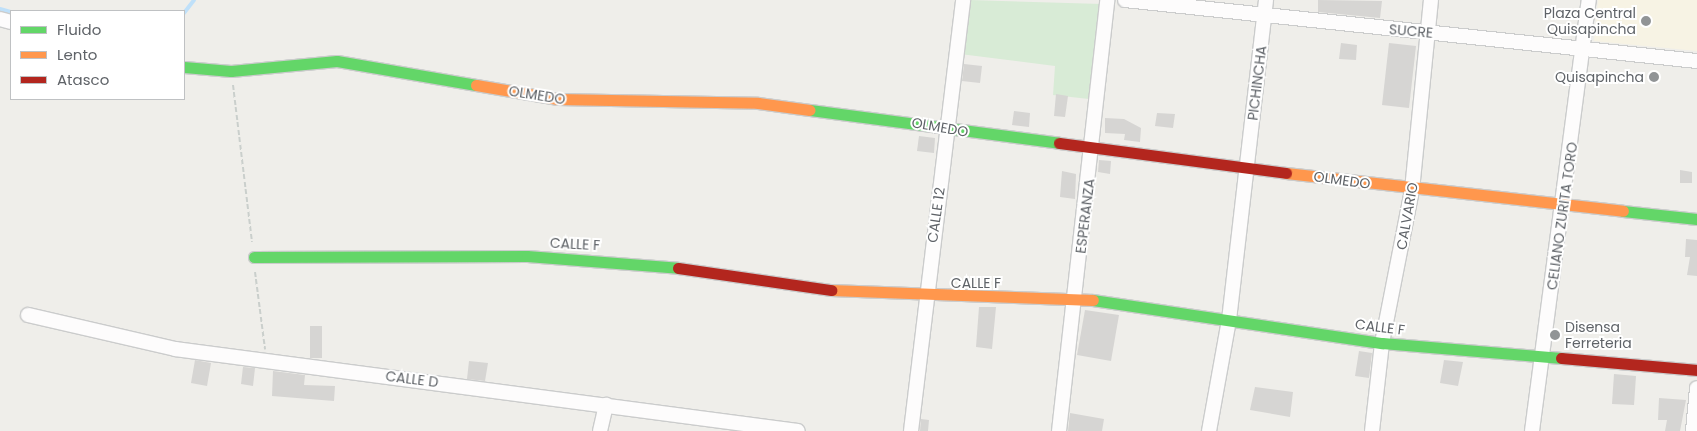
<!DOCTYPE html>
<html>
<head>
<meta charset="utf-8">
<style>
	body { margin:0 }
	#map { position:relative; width:1697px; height:431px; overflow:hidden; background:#efeeea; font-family:Poppins,sans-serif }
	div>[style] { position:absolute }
	.commercial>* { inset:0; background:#f7f3e4 }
	.green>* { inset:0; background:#d8ebd6 }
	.stream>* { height:4px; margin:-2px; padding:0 2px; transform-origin:2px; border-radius:2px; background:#bfe0f9 }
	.building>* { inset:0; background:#d6d5d3 }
	.path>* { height:2px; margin-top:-1px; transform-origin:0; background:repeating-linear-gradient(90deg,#cacfcc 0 5px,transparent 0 7.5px) }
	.roads { filter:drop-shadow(1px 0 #cbcccc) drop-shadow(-1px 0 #cbcccc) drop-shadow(0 1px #cbcccc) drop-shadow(0 -1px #cbcccc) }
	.street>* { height:14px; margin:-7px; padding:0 7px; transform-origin:7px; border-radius:7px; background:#fdfcfc }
	.fast>* { height:11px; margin:-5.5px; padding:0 5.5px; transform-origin:5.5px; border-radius:5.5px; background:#63d668 }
	.slow>* { height:11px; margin:-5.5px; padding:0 5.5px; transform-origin:5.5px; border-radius:5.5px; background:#ff974d }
	.jam>* { height:11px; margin:-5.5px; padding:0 5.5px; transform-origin:5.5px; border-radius:5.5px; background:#b3261e }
	.dots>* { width:14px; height:14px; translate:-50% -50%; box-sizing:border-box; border:2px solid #fff; border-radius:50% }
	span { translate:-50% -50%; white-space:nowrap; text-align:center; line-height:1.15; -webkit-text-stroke:4px #fff; paint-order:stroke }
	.poi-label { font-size:14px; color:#5f6368 }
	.right { translate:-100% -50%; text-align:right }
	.left { translate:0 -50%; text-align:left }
	.street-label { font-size:14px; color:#5f6368 }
	.legend { position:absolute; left:10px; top:10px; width:175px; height:90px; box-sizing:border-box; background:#fff; border:1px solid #bfc1c3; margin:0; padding:6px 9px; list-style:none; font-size:15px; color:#5f6368 }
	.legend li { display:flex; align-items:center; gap:10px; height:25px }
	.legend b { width:25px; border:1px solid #bfc1c3 }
</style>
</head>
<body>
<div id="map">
	<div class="commercial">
		<i style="clip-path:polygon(1598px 0,1697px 0,1697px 51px,1594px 41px)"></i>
	</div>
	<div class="green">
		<i style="clip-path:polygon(970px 0,1102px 4px,1089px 99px,1053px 95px,1055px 66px,960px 54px)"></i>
	</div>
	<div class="stream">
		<i style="left:0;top:9px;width:11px;rotate:15deg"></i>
		<i style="left:184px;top:13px;width:16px;rotate:-52deg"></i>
	</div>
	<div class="building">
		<i style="clip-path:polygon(1318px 0,1382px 1px,1380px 18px,1318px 12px)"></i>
		<i style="clip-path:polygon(1341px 43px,1357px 45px,1356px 60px,1339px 59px)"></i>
		<i style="clip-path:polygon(1389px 43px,1416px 46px,1409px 108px,1382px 105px)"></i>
		<i style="clip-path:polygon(964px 64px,982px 66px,980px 83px,962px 81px)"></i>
		<i style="clip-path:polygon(1056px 94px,1068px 96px,1065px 117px,1054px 116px)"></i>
		<i style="clip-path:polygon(1014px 111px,1030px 113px,1029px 127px,1012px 125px)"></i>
		<i style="clip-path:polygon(1157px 113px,1175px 114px,1173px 128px,1155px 126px)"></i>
		<i style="clip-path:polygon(1105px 118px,1124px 119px,1141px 128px,1140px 142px,1124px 140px,1125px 134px,1105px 133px)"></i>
		<i style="clip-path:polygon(919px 136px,935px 138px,934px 153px,917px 151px)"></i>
		<i style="clip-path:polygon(1099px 160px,1111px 161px,1110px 174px,1098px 172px)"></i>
		<i style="clip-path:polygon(1680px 170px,1692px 172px,1692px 183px,1680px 183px)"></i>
		<i style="clip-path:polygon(1062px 171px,1076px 174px,1075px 199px,1060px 197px)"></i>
		<i style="clip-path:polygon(1686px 239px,1697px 240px,1697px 276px,1687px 275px,1690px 257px,1685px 257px)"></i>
		<i style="clip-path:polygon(979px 307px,996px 307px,992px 349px,976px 347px)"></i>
		<i style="clip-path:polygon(1085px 310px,1119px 315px,1111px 361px,1077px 355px)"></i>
		<i style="clip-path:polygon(310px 326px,322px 326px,322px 358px,310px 358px)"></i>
		<i style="clip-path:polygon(1359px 351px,1372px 353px,1369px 378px,1355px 376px)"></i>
		<i style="clip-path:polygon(195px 360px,211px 363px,207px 386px,191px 383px)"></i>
		<i style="clip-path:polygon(1444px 360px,1463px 362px,1458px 386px,1440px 383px)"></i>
		<i style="clip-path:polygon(469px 361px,488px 363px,485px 381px,467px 379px)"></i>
		<i style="clip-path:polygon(243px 367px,255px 368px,253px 386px,241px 384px)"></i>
		<i style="clip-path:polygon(273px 371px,305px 375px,304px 385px,335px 386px,334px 401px,272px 396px)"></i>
		<i style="clip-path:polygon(1614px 374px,1636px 376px,1634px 405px,1612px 404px)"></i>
		<i style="clip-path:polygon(1255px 387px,1293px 392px,1290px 417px,1250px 410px)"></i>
		<i style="clip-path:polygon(1659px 398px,1686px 400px,1680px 431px,1665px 431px,1667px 420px,1658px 420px)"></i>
		<i style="clip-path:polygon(1070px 413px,1104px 419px,1102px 431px,1068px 431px)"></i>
		<i style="clip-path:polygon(921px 419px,929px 420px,928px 431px,920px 431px)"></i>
	</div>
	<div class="path">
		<i style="left:233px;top:85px;width:158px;rotate:83.1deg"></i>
		<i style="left:255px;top:272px;width:78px;rotate:82.6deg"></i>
	</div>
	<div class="roads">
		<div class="street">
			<i style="left:1125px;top:0;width:575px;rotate:6.09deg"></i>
			<i style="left:0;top:19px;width:11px;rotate:15deg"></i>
			<i style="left:28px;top:315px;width:151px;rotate:13deg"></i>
			<i style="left:175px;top:349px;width:628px;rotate:7.5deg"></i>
			<i style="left:600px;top:431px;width:27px;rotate:-77deg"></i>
			<i style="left:911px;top:431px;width:434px;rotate:-83.1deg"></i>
			<i style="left:1059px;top:431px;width:434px;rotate:-83.6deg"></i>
			<i style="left:1209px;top:431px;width:113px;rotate:-79.8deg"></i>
			<i style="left:1229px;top:320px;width:322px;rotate:-83.4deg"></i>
			<i style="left:1372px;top:431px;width:89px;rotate:-83.5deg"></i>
			<i style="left:1382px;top:343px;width:156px;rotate:-78.9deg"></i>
			<i style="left:1412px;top:190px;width:191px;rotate:-84.3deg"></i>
			<i style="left:1532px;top:431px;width:435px;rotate:-82.5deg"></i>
			<i style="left:1693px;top:431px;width:43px;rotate:-84.7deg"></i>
		</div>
		<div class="fast">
			<i style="left:184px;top:67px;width:47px;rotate:4.9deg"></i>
			<i style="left:231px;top:71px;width:106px;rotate:-5.4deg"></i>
			<i style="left:337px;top:61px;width:141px;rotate:9.8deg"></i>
			<i style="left:810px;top:110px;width:251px;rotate:7.5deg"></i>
			<i style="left:1623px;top:211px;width:74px;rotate:6.2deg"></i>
			<i style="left:254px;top:257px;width:273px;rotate:-0.2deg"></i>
			<i style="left:527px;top:256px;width:151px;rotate:4.5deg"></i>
			<i style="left:1093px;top:300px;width:292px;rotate:8.5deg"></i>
			<i style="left:1382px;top:343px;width:180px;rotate:4.8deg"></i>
		</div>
		<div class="slow">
			<i style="left:476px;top:85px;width:83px;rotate:9.7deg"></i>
			<i style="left:558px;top:99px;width:200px;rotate:1.1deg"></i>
			<i style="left:758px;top:103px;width:52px;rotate:7.7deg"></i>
			<i style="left:1286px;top:173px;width:339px;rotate:6.4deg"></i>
			<i style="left:831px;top:290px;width:262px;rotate:2.2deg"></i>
		</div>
		<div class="jam">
			<i style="left:1059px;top:143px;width:229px;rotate:7.5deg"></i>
			<i style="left:678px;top:268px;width:155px;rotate:8.2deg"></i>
			<i style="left:1561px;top:358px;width:137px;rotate:5deg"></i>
		</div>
	</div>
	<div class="dots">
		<i style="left:1646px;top:21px;background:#919496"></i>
		<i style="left:1654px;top:77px;background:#919496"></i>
		<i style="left:1555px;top:335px;background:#919496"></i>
	</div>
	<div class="poi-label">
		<span class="right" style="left:1636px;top:21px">Plaza Central<br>Quisapincha</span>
		<span class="right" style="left:1644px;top:77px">Quisapincha</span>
		<span class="left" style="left:1565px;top:335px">Disensa<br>Ferreteria</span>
	</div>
	<div class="street-label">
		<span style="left:1411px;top:31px;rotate:5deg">SUCRE</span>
		<span style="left:1257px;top:83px;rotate:-83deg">PICHINCHA</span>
		<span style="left:537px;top:95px;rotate:9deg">OLMEDO</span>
		<span style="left:940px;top:127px;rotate:10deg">OLMEDO</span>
		<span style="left:1342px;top:180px;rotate:8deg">OLMEDO</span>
		<span style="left:936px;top:215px;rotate:-82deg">CALLE 12</span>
		<span style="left:1085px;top:216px;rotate:-83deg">ESPERANZA</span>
		<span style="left:1407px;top:216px;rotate:-80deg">CALVARIO</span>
		<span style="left:1562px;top:216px;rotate:-82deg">CELIANO ZURITA TORO</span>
		<span style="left:575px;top:244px;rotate:3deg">CALLE F</span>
		<span style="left:976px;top:283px">CALLE F</span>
		<span style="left:1380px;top:327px;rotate:7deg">CALLE F</span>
		<span style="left:412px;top:379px;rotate:7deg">CALLE D</span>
	</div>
	<ul class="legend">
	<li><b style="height:6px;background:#63d668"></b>Fluido</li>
	<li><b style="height:6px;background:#ff974d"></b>Lento</li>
	<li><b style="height:6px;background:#b3261e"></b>Atasco</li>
	</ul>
</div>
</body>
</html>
